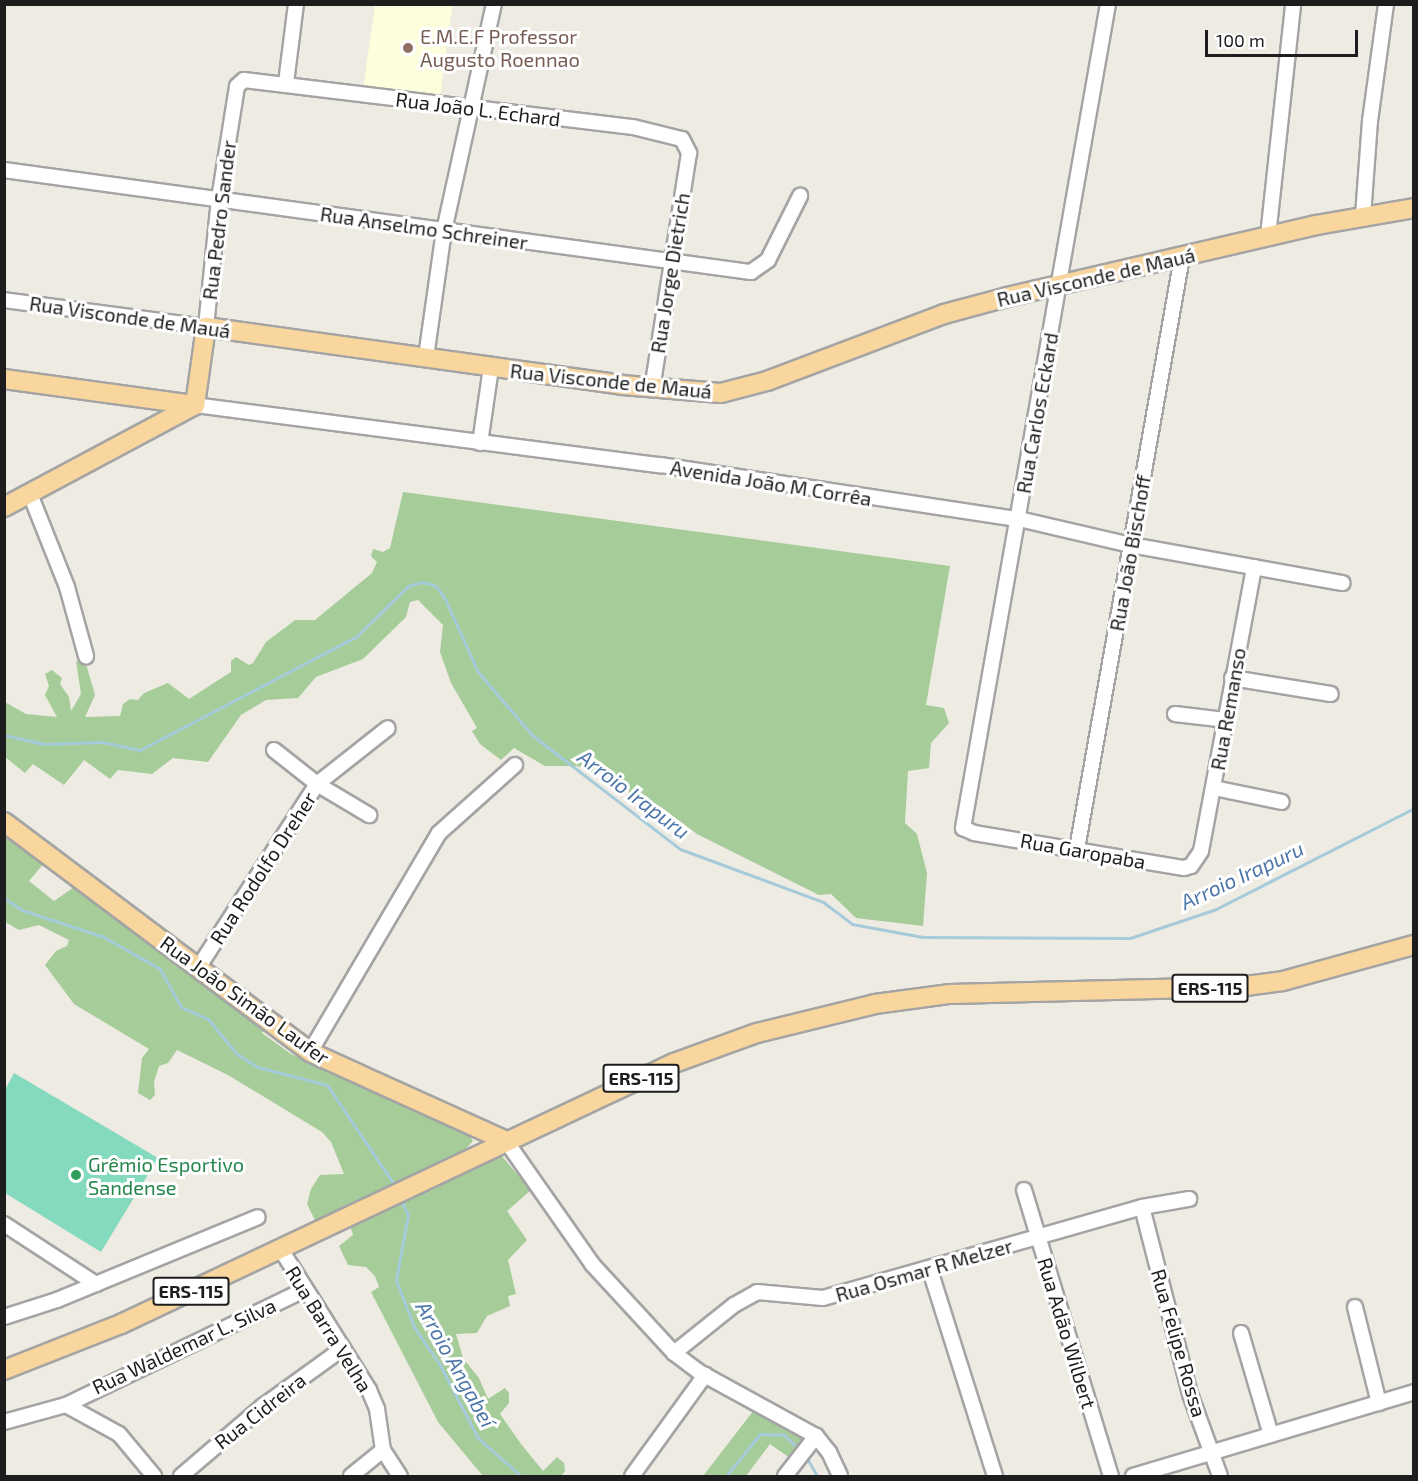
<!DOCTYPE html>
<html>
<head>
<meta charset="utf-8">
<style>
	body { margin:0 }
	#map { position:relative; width:1418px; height:1481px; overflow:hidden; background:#eeebe3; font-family:"Exo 2",sans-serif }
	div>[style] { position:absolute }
	.education>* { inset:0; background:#fcfedc }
	.forest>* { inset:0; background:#a5cc99 }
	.pitch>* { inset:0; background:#84dabe }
	.stream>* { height:3px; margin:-1.5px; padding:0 1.5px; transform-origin:1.5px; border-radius:1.5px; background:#a5cbda }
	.roads { filter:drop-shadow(2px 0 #a4a4a4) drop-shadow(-2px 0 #a4a4a4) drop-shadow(0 2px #a4a4a4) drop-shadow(0 -2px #a4a4a4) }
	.minor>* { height:14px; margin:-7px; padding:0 7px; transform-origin:7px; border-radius:7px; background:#fff }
	.major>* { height:18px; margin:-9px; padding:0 9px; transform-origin:9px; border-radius:9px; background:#f8d69e }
	.dots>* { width:16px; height:16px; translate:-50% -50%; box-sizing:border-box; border:3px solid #fff; border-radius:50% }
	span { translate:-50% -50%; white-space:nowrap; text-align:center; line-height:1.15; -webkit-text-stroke:6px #fff; paint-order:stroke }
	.shield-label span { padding:2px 4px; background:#fff; border:2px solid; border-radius:4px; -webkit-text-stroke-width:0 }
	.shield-label { font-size:18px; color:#1d1d1d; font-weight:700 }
	.education-label { font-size:20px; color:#785e54 }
	.left { translate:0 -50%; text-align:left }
	.street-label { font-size:20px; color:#1d1d1d }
	.leisure-label { font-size:20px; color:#27864d }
	.water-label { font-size:21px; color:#4d76a9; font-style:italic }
	.frame { position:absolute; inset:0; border:6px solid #1d1d1d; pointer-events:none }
	.scale { position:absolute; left:1205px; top:30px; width:153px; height:27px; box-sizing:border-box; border:3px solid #1d1d1d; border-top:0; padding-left:8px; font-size:18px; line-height:21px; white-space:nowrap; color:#1d1d1d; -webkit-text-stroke:4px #fff; paint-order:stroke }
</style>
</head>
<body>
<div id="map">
	<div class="education">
		<i style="clip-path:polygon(375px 5px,452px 6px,440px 99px,363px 89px)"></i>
	</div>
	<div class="forest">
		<i style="clip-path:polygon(403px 492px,950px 566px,926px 705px,944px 708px,949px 723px,931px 743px,929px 768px,908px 771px,905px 823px,917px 834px,927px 873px,923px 926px,856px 918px,831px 894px,819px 895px,697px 834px,661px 807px,629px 794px,628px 783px,616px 775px,606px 778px,577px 766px,545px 766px,514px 748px,501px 760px,480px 744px,472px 731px,477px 728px,451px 683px,440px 652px,443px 625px,418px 600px,410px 602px,406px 617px,363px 659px,316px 677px,298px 698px,266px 700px,241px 715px,208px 762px,173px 758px,152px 774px,118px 770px,110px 779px,84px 760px,64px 785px,33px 764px,25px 773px,5px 757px,5px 702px,26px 714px,57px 717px,45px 695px,49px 686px,45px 674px,52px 670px,62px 678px,60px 684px,69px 697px,71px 711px,81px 694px,76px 661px,86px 664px,95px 695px,85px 717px,120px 716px,123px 704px,130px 699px,138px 700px,144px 693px,168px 683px,189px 699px,231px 672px,231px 661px,236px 657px,249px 665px,253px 663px,266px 642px,286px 627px,295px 620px,315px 620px,372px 573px,377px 562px,371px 556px,373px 549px,383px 552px,390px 548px)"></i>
		<i style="clip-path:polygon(5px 832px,45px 862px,29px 881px,54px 901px,77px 885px,266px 1027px,262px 1033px,291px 1054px,467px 1131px,473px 1141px,462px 1153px,315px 1220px,307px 1204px,311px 1189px,320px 1175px,344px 1174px,331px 1142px,322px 1132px,228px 1075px,177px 1050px,168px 1063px,159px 1066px,154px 1082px,155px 1095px,150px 1100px,138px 1093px,142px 1058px,149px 1049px,74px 1004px,45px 965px,56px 951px,67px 946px,69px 940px,39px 925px,19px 930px,5px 922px)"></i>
		<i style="clip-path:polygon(499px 1153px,531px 1190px,507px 1211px,527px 1240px,508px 1260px,516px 1294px,508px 1296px,510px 1306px,487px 1316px,477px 1333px,456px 1334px,463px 1358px,479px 1378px,488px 1399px,505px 1388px,509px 1393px,509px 1403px,500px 1414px,521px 1444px,543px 1471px,557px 1457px,564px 1463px,565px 1471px,561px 1476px,483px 1476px,438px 1422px,371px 1292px,379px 1287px,375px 1276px,366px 1267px,348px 1265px,339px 1246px,353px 1235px,349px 1222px)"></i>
		<i style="clip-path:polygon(754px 1410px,810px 1439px,790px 1458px,770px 1444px,746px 1476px,703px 1476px)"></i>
	</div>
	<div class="pitch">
		<i style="clip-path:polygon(14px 1073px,158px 1158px,101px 1252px,5px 1193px,5px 1090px)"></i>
	</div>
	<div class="stream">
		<i style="left:4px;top:735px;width:41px;rotate:12.7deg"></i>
		<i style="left:44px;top:744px;width:58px;rotate:-2deg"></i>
		<i style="left:102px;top:742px;width:39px;rotate:12deg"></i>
		<i style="left:140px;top:750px;width:245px;rotate:-27.7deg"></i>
		<i style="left:357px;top:636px;width:71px;rotate:-44.4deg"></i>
		<i style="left:408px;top:586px;width:16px;rotate:-15deg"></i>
		<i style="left:423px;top:582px;width:14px;rotate:17deg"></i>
		<i style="left:436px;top:586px;width:16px;rotate:55deg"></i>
		<i style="left:445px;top:599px;width:80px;rotate:65.7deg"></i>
		<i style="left:478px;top:672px;width:83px;rotate:49.4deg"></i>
		<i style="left:532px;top:735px;width:187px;rotate:37.6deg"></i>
		<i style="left:680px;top:849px;width:153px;rotate:20.3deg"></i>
		<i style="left:823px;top:902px;width:36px;rotate:37deg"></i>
		<i style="left:852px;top:924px;width:72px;rotate:10.4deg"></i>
		<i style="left:923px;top:937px;width:207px;rotate:0.3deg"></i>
		<i style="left:1130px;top:938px;width:91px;rotate:-18.6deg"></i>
		<i style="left:1216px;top:909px;width:222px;rotate:-27deg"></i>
		<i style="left:4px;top:898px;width:22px;rotate:34deg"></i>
		<i style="left:22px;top:910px;width:86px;rotate:18.2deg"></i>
		<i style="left:104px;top:937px;width:64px;rotate:29.7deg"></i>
		<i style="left:160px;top:969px;width:43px;rotate:61.1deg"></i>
		<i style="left:181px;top:1007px;width:30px;rotate:24deg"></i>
		<i style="left:208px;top:1019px;width:45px;rotate:50.4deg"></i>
		<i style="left:237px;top:1054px;width:24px;rotate:33deg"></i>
		<i style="left:257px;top:1067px;width:72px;rotate:14.4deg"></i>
		<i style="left:327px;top:1085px;width:122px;rotate:56deg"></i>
		<i style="left:400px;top:1198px;width:19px;rotate:65deg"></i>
		<i style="left:408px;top:1215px;width:66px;rotate:100.5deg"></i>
		<i style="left:396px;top:1280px;width:50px;rotate:69deg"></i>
		<i style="left:414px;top:1327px;width:46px;rotate:55.6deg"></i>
		<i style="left:440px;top:1365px;width:82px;rotate:62.5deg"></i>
		<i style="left:478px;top:1438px;width:57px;rotate:41.5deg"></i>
		<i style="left:805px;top:1455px;width:24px;rotate:60deg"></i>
		<i style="left:726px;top:1476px;width:54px;rotate:-51deg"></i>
		<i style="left:760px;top:1434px;width:24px;rotate:2deg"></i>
		<i style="left:784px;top:1435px;width:22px;rotate:43deg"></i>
	</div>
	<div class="roads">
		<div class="minor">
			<i style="left:1108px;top:4px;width:837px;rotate:99.98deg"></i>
			<i style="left:963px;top:828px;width:12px;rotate:24deg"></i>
			<i style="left:974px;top:833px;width:213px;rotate:9.5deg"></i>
			<i style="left:1184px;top:868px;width:7px;rotate:-16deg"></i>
			<i style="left:1191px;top:866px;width:18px;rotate:-56deg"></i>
			<i style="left:1201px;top:851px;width:289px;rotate:-79.4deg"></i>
			<i style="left:286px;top:83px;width:80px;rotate:-82.8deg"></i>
			<i style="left:4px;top:170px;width:754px;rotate:7.78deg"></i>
			<i style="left:751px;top:272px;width:21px;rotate:-35deg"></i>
			<i style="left:768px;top:260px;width:72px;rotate:-63.4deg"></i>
			<i style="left:1363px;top:216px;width:95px;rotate:-85.8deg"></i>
			<i style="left:1370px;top:121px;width:118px;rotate:-82.2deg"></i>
			<i style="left:1268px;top:236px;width:233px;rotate:-83.8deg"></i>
			<i style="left:4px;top:300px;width:204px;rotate:7.6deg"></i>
			<i style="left:206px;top:327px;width:129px;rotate:-84.2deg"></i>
			<i style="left:219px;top:199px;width:114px;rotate:-80.9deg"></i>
			<i style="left:237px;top:86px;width:9px;rotate:-41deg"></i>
			<i style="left:244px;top:80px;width:392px;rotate:6.9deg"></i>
			<i style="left:633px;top:127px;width:50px;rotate:13.8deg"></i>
			<i style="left:682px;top:139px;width:16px;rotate:63deg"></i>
			<i style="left:689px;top:153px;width:238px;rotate:98.9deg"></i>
			<i style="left:426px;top:357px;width:127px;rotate:-81.9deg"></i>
			<i style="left:444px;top:231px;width:232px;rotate:-77.6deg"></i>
			<i style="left:195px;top:405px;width:469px;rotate:7.4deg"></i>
			<i style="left:660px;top:465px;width:363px;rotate:8.6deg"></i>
			<i style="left:1019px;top:519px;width:115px;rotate:13.1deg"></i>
			<i style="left:1131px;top:545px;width:215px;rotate:10.2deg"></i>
			<i style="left:480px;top:443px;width:76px;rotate:-81.7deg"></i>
			<i style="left:30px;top:494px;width:100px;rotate:68.3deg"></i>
			<i style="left:67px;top:587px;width:72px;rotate:74.6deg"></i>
			<i style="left:1232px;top:678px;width:100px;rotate:9.2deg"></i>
			<i style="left:1175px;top:714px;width:50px;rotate:6.8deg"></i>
			<i style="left:274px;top:750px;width:55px;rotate:38.3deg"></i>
			<i style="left:317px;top:784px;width:61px;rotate:30.8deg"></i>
			<i style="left:1214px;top:788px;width:69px;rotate:11.6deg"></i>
			<i style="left:1077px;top:849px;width:601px;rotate:-79.94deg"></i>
			<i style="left:198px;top:968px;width:219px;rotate:-57.1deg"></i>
			<i style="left:317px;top:784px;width:90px;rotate:-38.3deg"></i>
			<i style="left:310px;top:1052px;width:254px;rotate:-59.5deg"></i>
			<i style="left:439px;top:833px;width:102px;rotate:-41.8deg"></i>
			<i style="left:506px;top:1141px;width:150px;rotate:55deg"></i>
			<i style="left:592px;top:1264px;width:121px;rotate:47.3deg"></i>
			<i style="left:674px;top:1353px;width:31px;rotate:37deg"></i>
			<i style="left:699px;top:1372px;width:133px;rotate:28.7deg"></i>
			<i style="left:816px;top:1436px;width:21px;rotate:51deg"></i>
			<i style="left:829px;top:1452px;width:26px;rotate:65deg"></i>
			<i style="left:1024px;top:1190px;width:299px;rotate:73.1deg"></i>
			<i style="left:1142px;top:1207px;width:193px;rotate:75.6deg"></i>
			<i style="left:1190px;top:1394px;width:87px;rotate:69.9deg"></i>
			<i style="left:4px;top:1224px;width:110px;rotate:33.1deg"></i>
			<i style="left:280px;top:1248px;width:168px;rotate:57.9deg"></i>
			<i style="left:369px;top:1390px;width:21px;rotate:67deg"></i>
			<i style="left:377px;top:1409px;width:41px;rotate:81.7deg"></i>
			<i style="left:383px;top:1450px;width:31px;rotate:57deg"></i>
			<i style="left:930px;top:1270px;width:216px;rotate:72.5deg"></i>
			<i style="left:1355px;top:1307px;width:99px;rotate:76deg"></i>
			<i style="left:4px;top:1317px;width:56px;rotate:-17.8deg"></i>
			<i style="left:57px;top:1300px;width:217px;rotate:-22.4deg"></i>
			<i style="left:1241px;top:1333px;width:106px;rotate:73.6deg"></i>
			<i style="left:674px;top:1353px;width:77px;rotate:-38.7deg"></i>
			<i style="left:734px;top:1305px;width:26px;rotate:-29deg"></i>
			<i style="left:757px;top:1292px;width:66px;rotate:5.2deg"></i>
			<i style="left:823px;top:1298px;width:332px;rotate:-15.9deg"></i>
			<i style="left:1142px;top:1207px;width:48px;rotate:-9.7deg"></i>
			<i style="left:66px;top:1405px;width:264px;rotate:-25.8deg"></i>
			<i style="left:4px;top:1422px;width:64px;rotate:-15.3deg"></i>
			<i style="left:66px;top:1405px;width:60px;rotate:28.7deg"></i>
			<i style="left:119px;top:1434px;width:55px;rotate:50.2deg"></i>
			<i style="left:181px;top:1476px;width:108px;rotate:-40.5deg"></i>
			<i style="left:263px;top:1406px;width:97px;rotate:-35.8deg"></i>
			<i style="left:351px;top:1476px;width:41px;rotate:-39.1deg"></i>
			<i style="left:632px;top:1476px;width:125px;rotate:-54.1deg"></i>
			<i style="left:785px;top:1476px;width:51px;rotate:-52.2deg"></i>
			<i style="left:1133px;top:1476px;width:293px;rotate:-16.6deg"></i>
		</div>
		<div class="major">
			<i style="left:4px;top:379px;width:193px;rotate:7.8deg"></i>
			<i style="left:195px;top:405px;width:79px;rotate:-82deg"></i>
			<i style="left:206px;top:327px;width:420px;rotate:7.9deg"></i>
			<i style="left:622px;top:385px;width:99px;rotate:4.6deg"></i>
			<i style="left:721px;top:393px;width:48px;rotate:-14.6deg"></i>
			<i style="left:767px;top:381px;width:189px;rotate:-20.7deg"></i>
			<i style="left:944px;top:314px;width:65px;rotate:-15.1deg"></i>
			<i style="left:1007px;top:297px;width:317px;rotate:-13.1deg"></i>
			<i style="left:1316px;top:225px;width:99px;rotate:-9.8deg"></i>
			<i style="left:4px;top:507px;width:217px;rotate:-28.1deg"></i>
			<i style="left:4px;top:822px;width:383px;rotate:36.9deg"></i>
			<i style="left:310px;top:1052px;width:215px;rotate:24.4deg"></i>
			<i style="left:4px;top:1370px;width:126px;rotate:-21.5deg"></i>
			<i style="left:121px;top:1324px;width:611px;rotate:-25.27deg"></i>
			<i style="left:674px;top:1063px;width:88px;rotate:-19.9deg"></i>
			<i style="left:757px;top:1033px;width:122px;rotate:-13.8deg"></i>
			<i style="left:875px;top:1004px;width:76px;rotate:-7.6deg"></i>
			<i style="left:950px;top:994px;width:288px;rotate:-1.4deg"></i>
			<i style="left:1238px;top:987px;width:45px;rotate:-7.6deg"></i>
			<i style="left:1283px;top:981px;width:136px;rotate:-15.4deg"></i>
		</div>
	</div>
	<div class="dots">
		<i style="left:408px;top:48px;background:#8d6e63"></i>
		<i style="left:76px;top:1175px;background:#2e9e5b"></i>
	</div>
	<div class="shield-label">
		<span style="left:1210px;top:988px">ERS-115</span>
		<span style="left:641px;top:1078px">ERS-115</span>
		<span style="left:191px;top:1291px">ERS-115</span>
	</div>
	<div class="education-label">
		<span class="left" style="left:420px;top:48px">E.M.E.F Professor<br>Augusto Roennao</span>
	</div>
	<div class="street-label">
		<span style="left:478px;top:109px;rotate:7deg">Rua João L. Echard</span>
		<span style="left:219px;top:220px;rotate:-83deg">Rua Pedro Sander</span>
		<span style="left:424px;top:228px;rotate:8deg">Rua Anselmo Schreiner</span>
		<span style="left:670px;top:273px;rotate:-81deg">Rua Jorge Dietrich</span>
		<span style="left:1096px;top:277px;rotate:-13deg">Rua Visconde de Mauá</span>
		<span style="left:130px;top:317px;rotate:8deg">Rua Visconde de Mauá</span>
		<span style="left:611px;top:381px;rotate:6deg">Rua Visconde de Mauá</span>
		<span style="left:1037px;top:413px;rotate:-80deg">Rua Carlos Eckard</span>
		<span style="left:771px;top:483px;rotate:9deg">Avenida João M Corrêa</span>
		<span style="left:1130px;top:553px;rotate:-80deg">Rua João Bischoff</span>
		<span style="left:1228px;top:709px;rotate:-80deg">Rua Remanso</span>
		<span style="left:1083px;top:851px;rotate:10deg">Rua Garopaba</span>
		<span style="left:263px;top:868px;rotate:-57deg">Rua Rodolfo Dreher</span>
		<span style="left:245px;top:1000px;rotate:36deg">Rua João Simão Laufer</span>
		<span style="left:924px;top:1270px;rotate:-16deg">Rua Osmar R Melzer</span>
		<span style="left:329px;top:1329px;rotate:58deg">Rua Barra Velha</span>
		<span style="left:1067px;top:1333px;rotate:73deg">Rua Adão Wilbert</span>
		<span style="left:1179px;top:1343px;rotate:74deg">Rua Felipe Rossa</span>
		<span style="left:184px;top:1346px;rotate:-25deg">Rua Waldemar L. Silva</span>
		<span style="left:260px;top:1411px;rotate:-38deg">Rua Cidreira</span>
	</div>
	<div class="leisure-label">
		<span class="left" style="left:88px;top:1176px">Grêmio Esportivo<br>Sandense</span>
	</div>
	<div class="water-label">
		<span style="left:634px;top:794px;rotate:37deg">Arroio Irapuru</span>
		<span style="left:1242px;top:875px;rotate:-25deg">Arroio Irapuru</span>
		<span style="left:456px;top:1364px;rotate:61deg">Arroio Angabeí</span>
	</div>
	<div class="frame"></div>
	<div class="scale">100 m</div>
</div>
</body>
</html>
